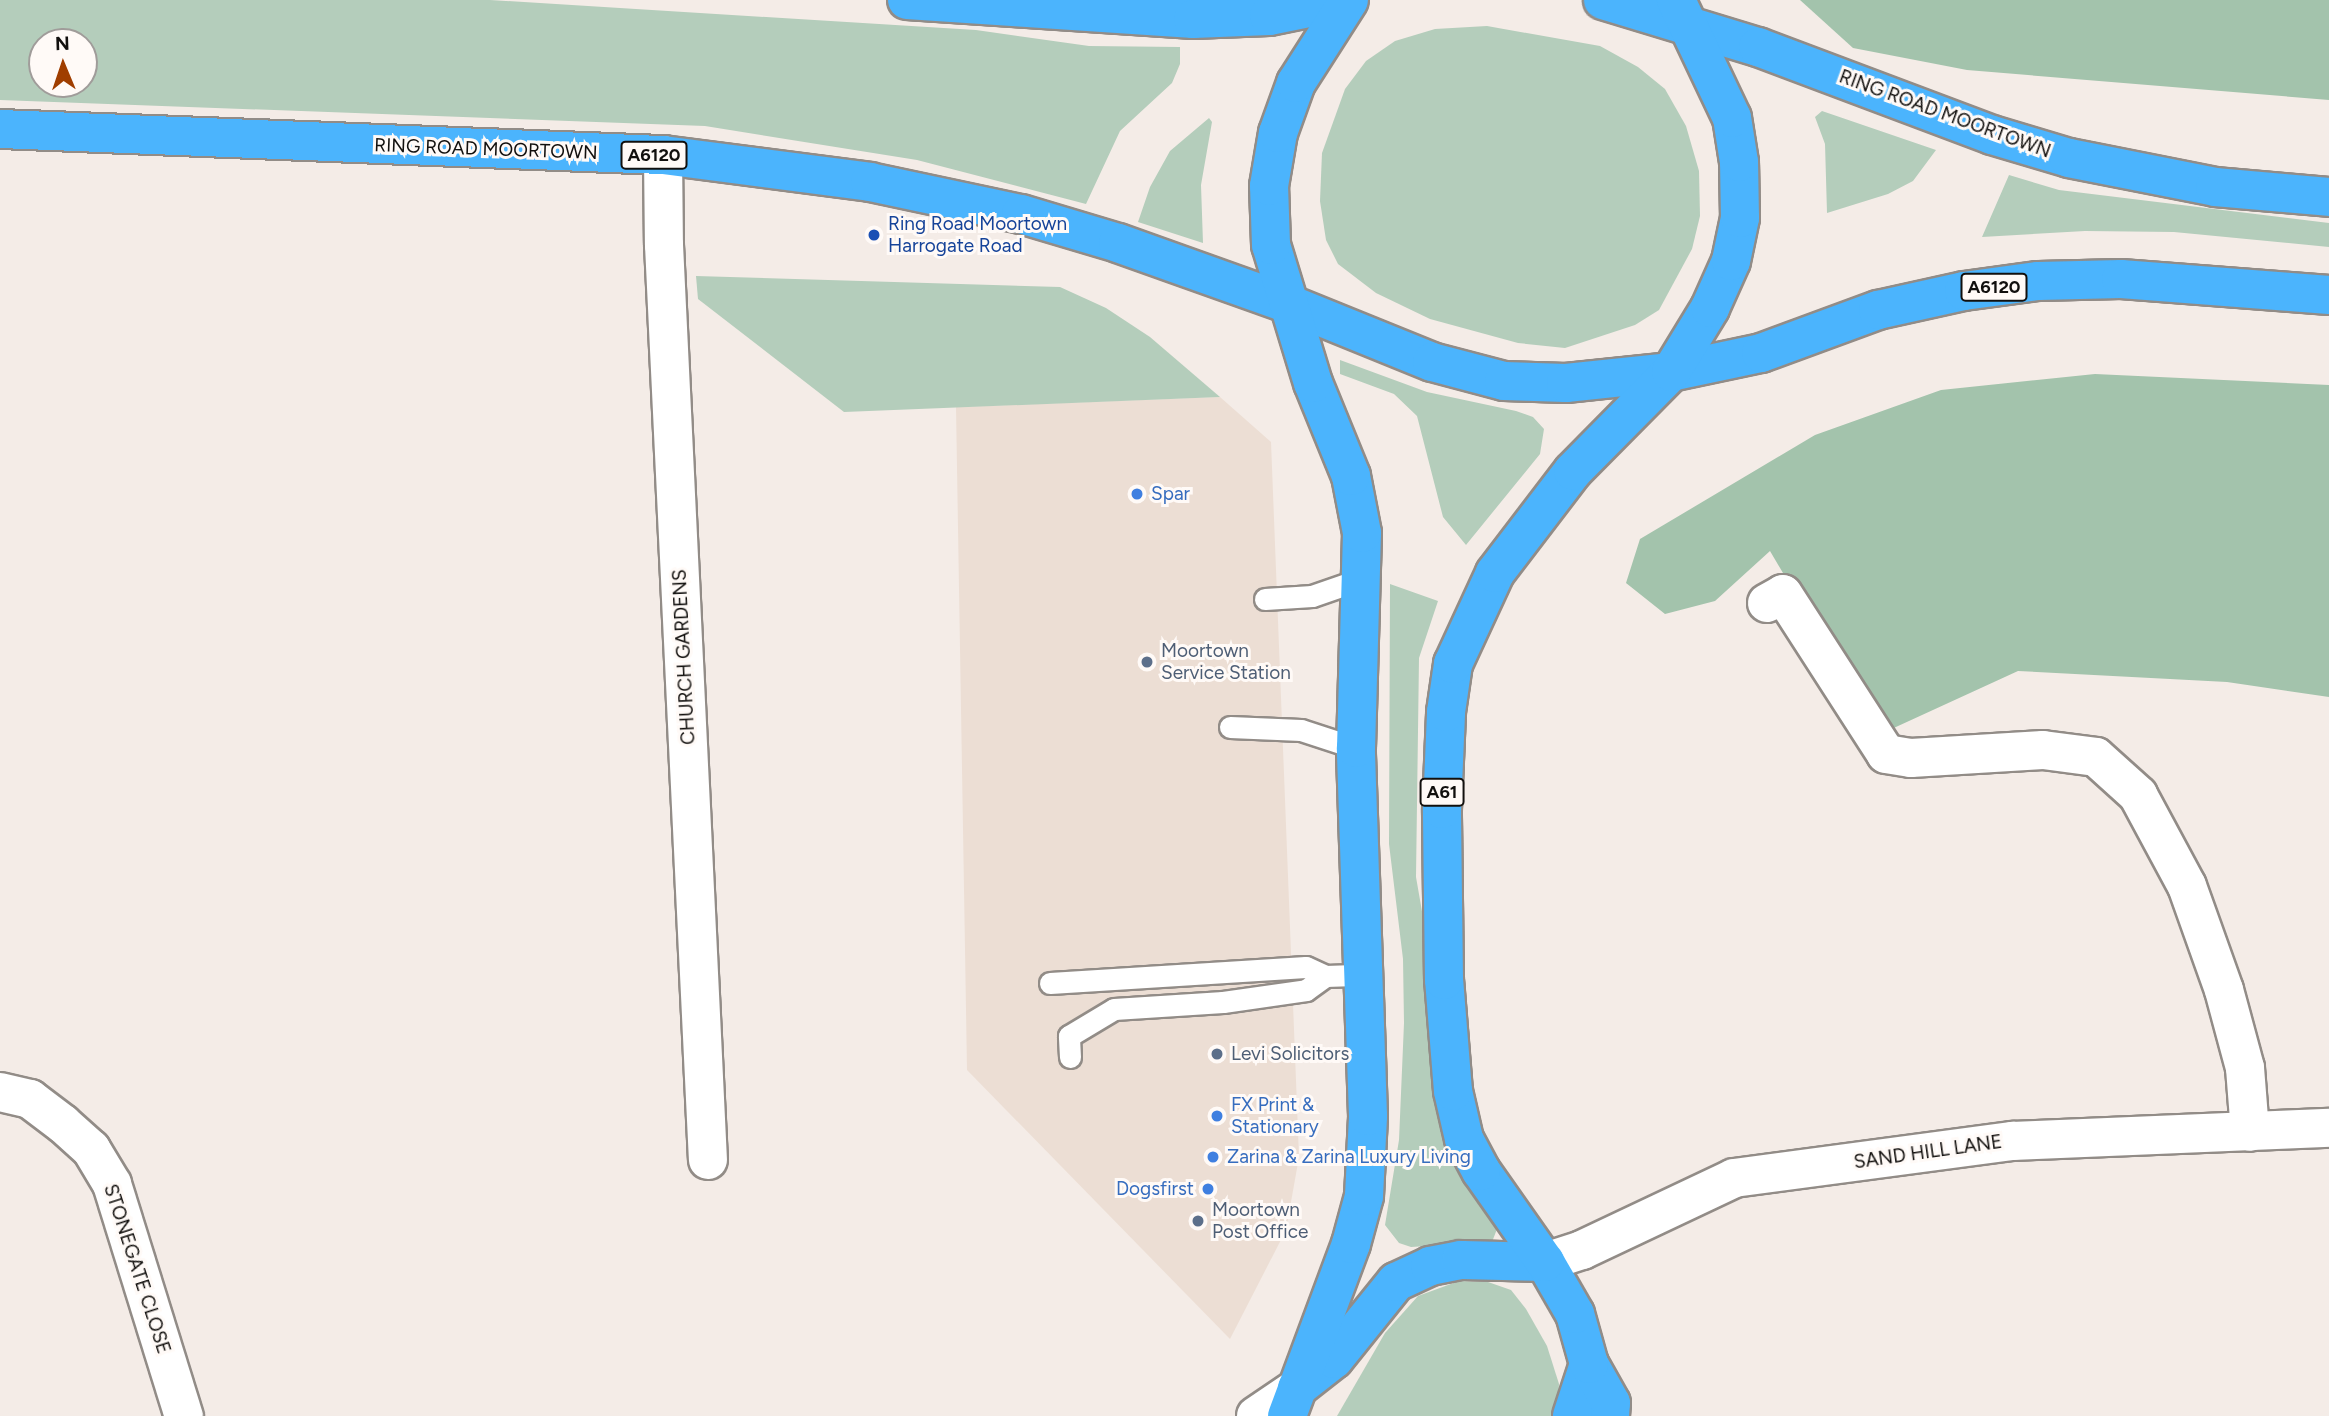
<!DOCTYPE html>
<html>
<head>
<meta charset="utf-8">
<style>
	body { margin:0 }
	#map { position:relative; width:2329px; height:1416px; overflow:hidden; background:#f4ece7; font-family:Figtree,sans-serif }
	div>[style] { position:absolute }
	.built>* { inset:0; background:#ecded4 }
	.green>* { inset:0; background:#b4cdbb }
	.forest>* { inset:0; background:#a3c3ac }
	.roads { filter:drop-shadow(2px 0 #928c87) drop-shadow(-2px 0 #928c87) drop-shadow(0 2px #928c87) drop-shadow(0 -2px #928c87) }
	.lane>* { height:21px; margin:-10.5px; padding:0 10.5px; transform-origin:10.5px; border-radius:10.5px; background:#fff }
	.street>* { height:38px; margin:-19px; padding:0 19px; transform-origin:19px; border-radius:19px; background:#fff }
	.secondary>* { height:38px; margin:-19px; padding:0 19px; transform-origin:19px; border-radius:19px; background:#fff }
	.highway>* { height:38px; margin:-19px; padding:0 19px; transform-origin:19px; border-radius:19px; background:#4bb4fd }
	.dots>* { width:19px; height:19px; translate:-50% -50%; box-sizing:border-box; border:4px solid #fffaf7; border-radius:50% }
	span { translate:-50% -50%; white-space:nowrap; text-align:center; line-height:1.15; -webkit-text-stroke:6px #fffaf7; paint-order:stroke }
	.shield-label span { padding:2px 5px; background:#fffaf7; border:2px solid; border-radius:5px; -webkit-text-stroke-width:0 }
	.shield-label { font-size:18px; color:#12100e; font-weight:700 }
	.street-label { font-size:19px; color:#12100e }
	.transit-label { font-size:19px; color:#164399 }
	.left { translate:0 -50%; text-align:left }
	.shop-label { font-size:19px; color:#366cbe }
	.right { translate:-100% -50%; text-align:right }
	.service-label { font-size:19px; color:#4e5e75 }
	.north { position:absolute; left:28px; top:28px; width:70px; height:70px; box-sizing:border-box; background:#fffaf7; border:2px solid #a09c9a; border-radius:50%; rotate:358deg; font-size:19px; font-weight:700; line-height:28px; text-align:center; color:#12100e }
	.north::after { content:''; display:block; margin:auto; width:24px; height:32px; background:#a03e00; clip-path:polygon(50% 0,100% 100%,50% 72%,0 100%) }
</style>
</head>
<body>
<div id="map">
	<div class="built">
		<i style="clip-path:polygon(1220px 397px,1271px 442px,1299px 1157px,1286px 1230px,1230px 1339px,967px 1070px,956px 407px)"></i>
	</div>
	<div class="green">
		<i style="clip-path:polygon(evenodd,0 0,490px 0,976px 30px,1089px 46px,1180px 47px,1180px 64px,1172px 83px,1120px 131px,1086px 204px,917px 160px,705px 126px,0 100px,0 0,42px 42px,84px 42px,84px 84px,42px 84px,42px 42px)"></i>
		<i style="clip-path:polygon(1487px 26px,1600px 46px,1638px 67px,1665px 89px,1686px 126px,1699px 171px,1700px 216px,1692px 249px,1659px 310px,1635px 325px,1565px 348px,1518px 343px,1430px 319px,1376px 293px,1338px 264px,1326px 240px,1320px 201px,1322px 153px,1345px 89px,1366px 61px,1395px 41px,1435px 29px)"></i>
		<i style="clip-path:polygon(1822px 111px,1936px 150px,1913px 181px,1888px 194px,1827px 213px,1825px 144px,1815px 117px)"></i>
		<i style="clip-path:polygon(1209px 118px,1212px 122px,1201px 185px,1203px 243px,1138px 222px,1150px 187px,1170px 151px)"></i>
		<i style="clip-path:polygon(2009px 175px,2059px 190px,2329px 223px,2329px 247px,2174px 232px,2085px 231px,1982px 237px)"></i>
		<i style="clip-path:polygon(696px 276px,1060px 287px,1106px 308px,1150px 337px,1220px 397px,844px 412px,698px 299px)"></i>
		<i style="clip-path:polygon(1340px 360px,1427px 392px,1516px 411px,1533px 417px,1544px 429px,1540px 454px,1466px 545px,1443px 517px,1417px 416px,1394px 394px,1340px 374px)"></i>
		<i style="clip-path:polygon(1390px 584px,1438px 601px,1419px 658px,1416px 877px,1470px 1187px,1497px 1229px,1492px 1242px,1411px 1247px,1399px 1243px,1385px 1225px,1399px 1140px,1404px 1023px,1403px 959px,1389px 844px)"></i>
		<i style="clip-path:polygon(1459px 1281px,1488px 1282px,1511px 1290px,1526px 1309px,1547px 1346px,1559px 1384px,1557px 1416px,1337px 1416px,1385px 1333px,1418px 1296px)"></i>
	</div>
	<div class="forest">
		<i style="clip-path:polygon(1800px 0,2329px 0,2329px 100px,1967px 70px,1853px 48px)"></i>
		<i style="clip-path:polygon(2095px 374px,2329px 385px,2329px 697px,2227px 682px,2018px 671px,1885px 732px,1837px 665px,1770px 551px,1715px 601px,1665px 614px,1626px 583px,1640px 539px,1815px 435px,1941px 390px)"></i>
	</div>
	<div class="roads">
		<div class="lane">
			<i style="left:1265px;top:599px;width:47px;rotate:-3.7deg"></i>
			<i style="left:1312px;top:596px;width:52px;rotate:-19.1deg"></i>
			<i style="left:1230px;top:727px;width:71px;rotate:2.4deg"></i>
			<i style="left:1301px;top:730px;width:58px;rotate:18.1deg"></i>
			<i style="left:1050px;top:983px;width:256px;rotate:-3.6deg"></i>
			<i style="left:1306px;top:967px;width:21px;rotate:25deg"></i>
			<i style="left:1325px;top:976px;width:38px;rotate:-2deg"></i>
			<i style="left:1070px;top:1057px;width:21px;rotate:-93deg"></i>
			<i style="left:1069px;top:1036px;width:52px;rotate:-31deg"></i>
			<i style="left:1114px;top:1009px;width:109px;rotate:-3.7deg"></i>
			<i style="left:1223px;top:1002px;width:84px;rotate:-8.2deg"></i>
			<i style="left:1306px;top:990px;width:24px;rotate:-36deg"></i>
		</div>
		<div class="street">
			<i style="left:663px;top:155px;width:90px;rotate:89.4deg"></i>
			<i style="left:664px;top:245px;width:916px;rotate:87.25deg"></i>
			<i style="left:1767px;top:603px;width:18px;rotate:-29deg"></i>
			<i style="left:1783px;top:594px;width:190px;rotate:57.2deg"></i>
			<i style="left:1886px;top:754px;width:25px;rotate:9deg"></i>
			<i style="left:1911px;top:758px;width:132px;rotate:-3.5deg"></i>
			<i style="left:2043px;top:750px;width:53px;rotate:7.5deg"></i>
			<i style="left:2096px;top:757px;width:57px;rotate:42.1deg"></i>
			<i style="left:2138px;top:795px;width:103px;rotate:61.7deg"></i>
			<i style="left:2187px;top:886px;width:110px;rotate:70.4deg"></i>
			<i style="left:2224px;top:990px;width:81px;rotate:74.9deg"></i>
			<i style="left:2245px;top:1068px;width:64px;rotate:85.5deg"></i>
			<i style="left:0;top:1092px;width:31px;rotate:13deg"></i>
			<i style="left:30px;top:1099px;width:41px;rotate:37.1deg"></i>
			<i style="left:63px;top:1124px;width:38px;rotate:42deg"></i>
			<i style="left:91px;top:1149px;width:41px;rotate:59deg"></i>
			<i style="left:112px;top:1184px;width:243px;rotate:72.8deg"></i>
			<i style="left:1545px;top:1262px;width:39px;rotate:-18deg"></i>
			<i style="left:1582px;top:1250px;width:168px;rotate:-25.3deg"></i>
			<i style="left:1734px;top:1178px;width:281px;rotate:-7.6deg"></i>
			<i style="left:2013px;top:1141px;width:316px;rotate:-2.4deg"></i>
		</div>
		<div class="secondary">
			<i style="left:1256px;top:1416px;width:50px;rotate:-34.3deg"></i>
		</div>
		<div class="highway">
			<i style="left:907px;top:0;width:287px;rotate:3.8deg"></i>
			<i style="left:1193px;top:19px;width:76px;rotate:-2.3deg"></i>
			<i style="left:1269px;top:16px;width:81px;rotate:-11.4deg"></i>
			<i style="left:1603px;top:0;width:162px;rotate:16.9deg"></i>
			<i style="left:1758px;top:47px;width:250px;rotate:20.6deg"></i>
			<i style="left:1992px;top:135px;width:80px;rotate:16.6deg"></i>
			<i style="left:2069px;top:158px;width:149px;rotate:11.2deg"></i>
			<i style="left:2215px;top:187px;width:114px;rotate:5deg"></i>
			<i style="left:0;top:129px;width:664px;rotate:2.25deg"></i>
			<i style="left:663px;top:155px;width:209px;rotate:7.4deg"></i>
			<i style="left:870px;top:182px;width:154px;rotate:12deg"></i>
			<i style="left:1021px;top:214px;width:101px;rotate:16.6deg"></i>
			<i style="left:1118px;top:243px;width:182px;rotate:19.6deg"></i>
			<i style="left:1289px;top:304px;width:154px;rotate:22.1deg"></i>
			<i style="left:1432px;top:362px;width:74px;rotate:14.8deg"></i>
			<i style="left:1504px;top:381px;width:62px;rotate:1.8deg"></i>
			<i style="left:1566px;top:383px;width:106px;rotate:-6deg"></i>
			<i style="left:1671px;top:372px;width:92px;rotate:-11.9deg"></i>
			<i style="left:1761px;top:353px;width:125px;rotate:-20.2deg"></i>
			<i style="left:1878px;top:310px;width:88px;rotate:-12.5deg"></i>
			<i style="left:1964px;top:291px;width:75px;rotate:-7.7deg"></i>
			<i style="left:2038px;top:281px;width:83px;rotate:-1.4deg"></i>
			<i style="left:2121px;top:279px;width:209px;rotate:4.4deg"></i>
			<i style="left:1297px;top:1388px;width:47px;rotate:-38.1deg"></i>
			<i style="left:1334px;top:1359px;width:99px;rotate:-51.2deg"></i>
			<i style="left:1396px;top:1282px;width:38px;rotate:-25deg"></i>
			<i style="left:1430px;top:1266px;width:32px;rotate:-11deg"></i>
			<i style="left:1461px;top:1260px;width:84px;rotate:1.4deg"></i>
			<i style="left:1287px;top:1416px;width:184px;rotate:-69.6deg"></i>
			<i style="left:1351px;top:1244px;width:50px;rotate:-74.8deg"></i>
			<i style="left:1364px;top:1196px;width:80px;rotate:-87.1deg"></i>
			<i style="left:1368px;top:1116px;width:368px;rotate:-91.9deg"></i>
			<i style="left:1356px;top:748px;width:215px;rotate:-88.4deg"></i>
			<i style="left:1362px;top:533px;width:58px;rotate:-100.9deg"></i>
			<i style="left:1351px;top:476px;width:100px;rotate:-112.2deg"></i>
			<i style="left:1313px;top:383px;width:144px;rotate:-106.9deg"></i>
			<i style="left:1271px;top:245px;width:59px;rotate:-91.9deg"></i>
			<i style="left:1269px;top:186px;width:54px;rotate:-80.4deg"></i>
			<i style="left:1278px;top:133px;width:53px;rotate:-70.2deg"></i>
			<i style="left:1296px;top:83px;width:98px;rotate:-57.4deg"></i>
			<i style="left:1572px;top:1416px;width:55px;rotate:-71.9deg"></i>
			<i style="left:1610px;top:1416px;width:13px;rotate:-86deg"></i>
			<i style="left:1611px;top:1403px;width:45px;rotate:-119.4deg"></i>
			<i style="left:1589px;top:1364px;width:52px;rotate:-105.6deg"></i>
			<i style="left:1575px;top:1314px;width:60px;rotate:-120deg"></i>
			<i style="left:1545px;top:1262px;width:111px;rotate:-125.1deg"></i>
			<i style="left:1481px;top:1171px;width:36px;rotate:-118deg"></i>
			<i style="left:1464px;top:1139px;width:49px;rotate:-102.9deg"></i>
			<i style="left:1453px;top:1091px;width:111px;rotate:-94.6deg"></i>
			<i style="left:1444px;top:980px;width:171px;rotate:-90.7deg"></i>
			<i style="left:1442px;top:809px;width:97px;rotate:-87.6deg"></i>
			<i style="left:1446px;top:712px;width:49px;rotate:-81.7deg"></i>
			<i style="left:1453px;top:664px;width:100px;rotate:-65.2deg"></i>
			<i style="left:1495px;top:573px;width:128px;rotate:-52.6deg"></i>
			<i style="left:1573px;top:471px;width:139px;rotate:-45.3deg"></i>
			<i style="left:1671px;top:372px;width:75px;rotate:-58.6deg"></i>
			<i style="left:1710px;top:308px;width:51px;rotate:-65.9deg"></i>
			<i style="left:1731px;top:261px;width:44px;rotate:-78.2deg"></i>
			<i style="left:1740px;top:218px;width:56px;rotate:-91deg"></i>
			<i style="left:1739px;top:162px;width:45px;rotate:-99deg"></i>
			<i style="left:1732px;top:118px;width:131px;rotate:-115.4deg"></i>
		</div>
	</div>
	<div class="dots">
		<i style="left:874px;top:235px;background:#1a4fb4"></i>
		<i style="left:1137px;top:494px;background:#3f7fe0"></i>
		<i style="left:1147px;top:662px;background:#5c6f8a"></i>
		<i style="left:1217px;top:1054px;background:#5c6f8a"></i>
		<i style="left:1217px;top:1116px;background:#3f7fe0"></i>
		<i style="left:1213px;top:1157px;background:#3f7fe0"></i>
		<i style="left:1208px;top:1189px;background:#3f7fe0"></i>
		<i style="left:1198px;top:1221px;background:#5c6f8a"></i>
	</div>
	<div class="shield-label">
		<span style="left:654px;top:155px">A6120</span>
		<span style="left:1994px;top:287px">A6120</span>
		<span style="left:1442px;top:792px">A61</span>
	</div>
	<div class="street-label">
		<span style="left:1945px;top:114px;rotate:20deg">RING ROAD MOORTOWN</span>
		<span style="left:486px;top:149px;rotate:2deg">RING ROAD MOORTOWN</span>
		<span style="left:684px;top:657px;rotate:-93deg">CHURCH GARDENS</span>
		<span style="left:1928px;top:1152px;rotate:-8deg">SAND HILL LANE</span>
		<span style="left:137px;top:1269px;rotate:72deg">STONEGATE CLOSE</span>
	</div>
	<div class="transit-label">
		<span class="left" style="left:888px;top:235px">Ring Road Moortown<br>Harrogate Road</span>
	</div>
	<div class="shop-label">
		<span class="left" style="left:1151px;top:494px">Spar</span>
		<span class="left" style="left:1231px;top:1116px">FX Print &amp;<br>Stationary</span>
		<span class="left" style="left:1227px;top:1157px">Zarina &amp; Zarina Luxury Living</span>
		<span class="right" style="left:1194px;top:1189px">Dogsfirst</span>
	</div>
	<div class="service-label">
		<span class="left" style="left:1161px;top:662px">Moortown<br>Service Station</span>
		<span class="left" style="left:1231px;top:1054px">Levi Solicitors</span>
		<span class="left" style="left:1212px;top:1221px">Moortown<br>Post Office</span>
	</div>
	<div class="north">N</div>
</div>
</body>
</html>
